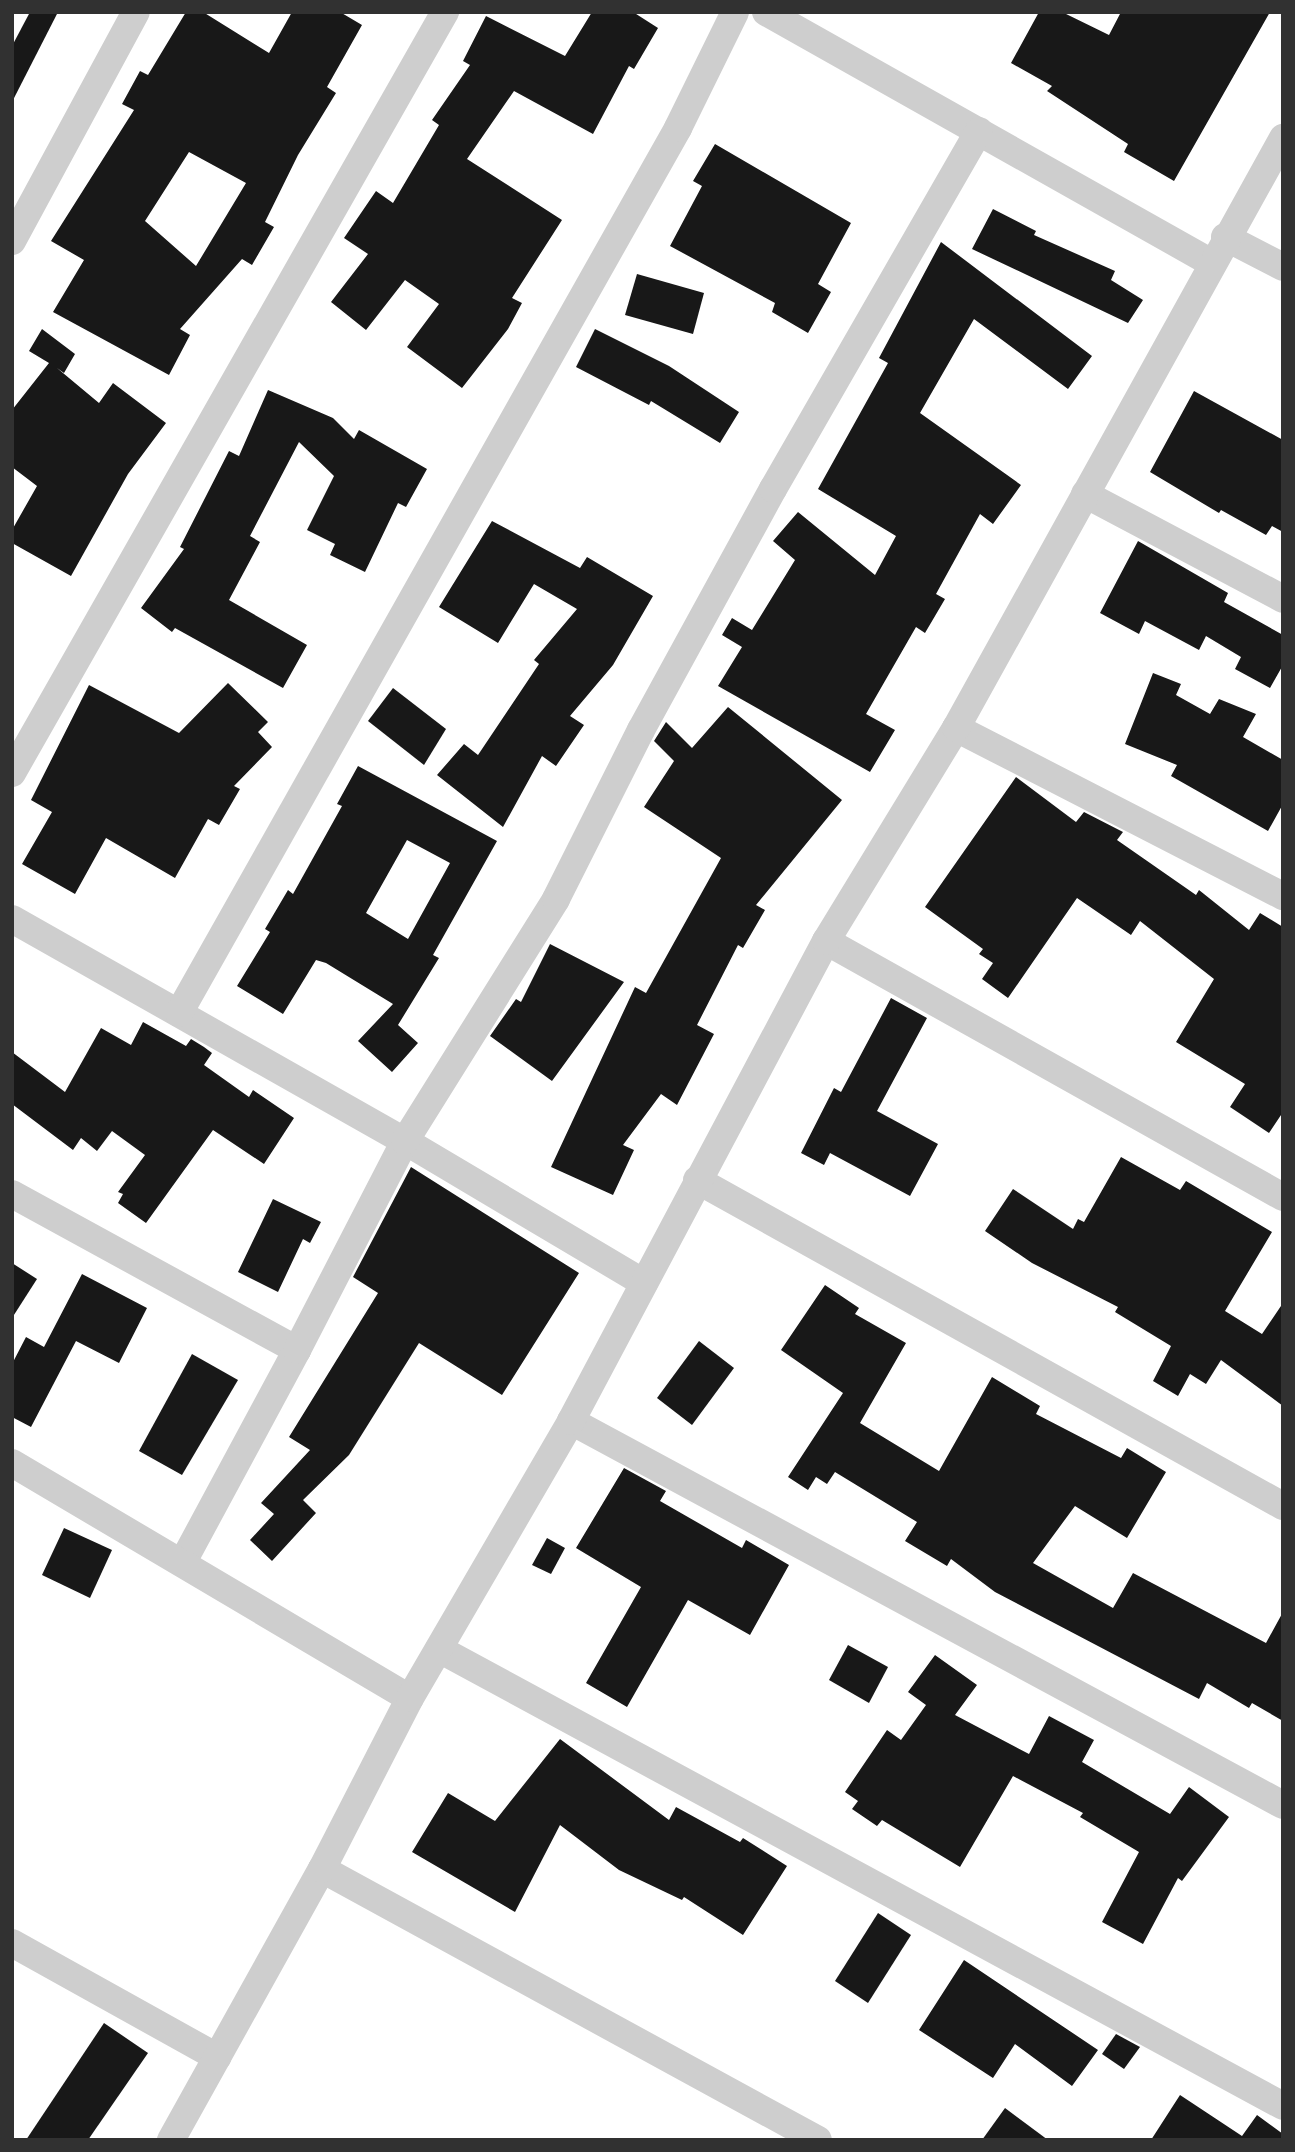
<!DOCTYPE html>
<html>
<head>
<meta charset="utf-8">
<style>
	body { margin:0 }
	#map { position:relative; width:1295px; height:2152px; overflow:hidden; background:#fff; font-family:Helvetica,sans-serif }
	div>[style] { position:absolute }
	.building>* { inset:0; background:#181818 }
	.minor>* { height:28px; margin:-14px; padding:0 14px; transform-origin:14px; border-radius:14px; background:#cecece }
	span { translate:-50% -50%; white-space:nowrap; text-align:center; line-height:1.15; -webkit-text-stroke:7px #fff; paint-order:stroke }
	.frame { position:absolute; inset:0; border:14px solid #313131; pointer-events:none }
</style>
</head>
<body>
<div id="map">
	<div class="building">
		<i style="clip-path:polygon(30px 12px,58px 12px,12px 102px,12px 46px)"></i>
		<i style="clip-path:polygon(evenodd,186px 12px,203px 12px,269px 53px,292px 12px,340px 12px,362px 25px,327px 87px,336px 93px,298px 155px,265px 222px,274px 227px,252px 265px,242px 259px,180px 329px,190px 335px,169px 375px,53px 312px,84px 260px,51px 241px,134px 110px,122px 104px,140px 71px,148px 75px,186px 12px,189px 152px,246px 183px,196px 266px,145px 221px,189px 152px)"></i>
		<i style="clip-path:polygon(592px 12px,633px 12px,658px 28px,634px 69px,629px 66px,593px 134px,514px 91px,467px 159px,562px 220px,512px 298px,522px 303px,508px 329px,462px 388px,407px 347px,439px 304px,405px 280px,366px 330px,331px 302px,368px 254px,344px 238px,376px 191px,393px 203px,439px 125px,432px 120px,470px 65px,463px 61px,486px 16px,565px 56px)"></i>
		<i style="clip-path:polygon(1039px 12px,1062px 12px,1109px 35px,1121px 12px,1270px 12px,1174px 181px,1124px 152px,1128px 144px,1047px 91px,1052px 86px,1011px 63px)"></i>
		<i style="clip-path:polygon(715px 144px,851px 223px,818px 284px,831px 292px,808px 333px,772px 312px,775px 303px,670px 246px,702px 186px,693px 181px)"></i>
		<i style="clip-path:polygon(993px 209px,1036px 231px,1034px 235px,1115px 271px,1111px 280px,1143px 300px,1128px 323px,972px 249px)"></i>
		<i style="clip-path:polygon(941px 242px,1092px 356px,1068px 389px,974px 319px,920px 413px,1021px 485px,993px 524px,980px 514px,936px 594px,945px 599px,925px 633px,916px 627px,866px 714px,895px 730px,870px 772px,718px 686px,742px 647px,722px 635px,732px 618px,752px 630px,795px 560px,773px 541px,798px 512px,875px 575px,896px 536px,818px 489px,888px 363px,879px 358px)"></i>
		<i style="clip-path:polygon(637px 274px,704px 293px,693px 334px,625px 315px)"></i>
		<i style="clip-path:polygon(42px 329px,75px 354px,64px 373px,57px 368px,99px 403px,113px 383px,166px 423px,128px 474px,71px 576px,12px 543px,12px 530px,37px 486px,12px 467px,12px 410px,49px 363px,29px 351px)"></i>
		<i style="clip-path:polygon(595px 329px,669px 366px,739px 412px,720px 443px,651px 401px,649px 405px,576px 367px)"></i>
		<i style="clip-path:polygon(268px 390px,333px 418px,354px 439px,359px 430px,427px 469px,406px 507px,398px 503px,365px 572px,330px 555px,335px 544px,307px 530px,334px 476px,299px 442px,250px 536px,260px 542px,229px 600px,307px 645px,283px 688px,175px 628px,172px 632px,141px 608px,184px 549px,180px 547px,229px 451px,239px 456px)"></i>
		<i style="clip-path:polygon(1194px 391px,1283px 440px,1283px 532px,1272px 526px,1266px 535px,1221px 510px,1219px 513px,1150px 472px)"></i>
		<i style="clip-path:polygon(492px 521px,580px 568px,587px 557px,653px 596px,613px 665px,570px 716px,584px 725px,556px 766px,542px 756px,503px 827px,437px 775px,464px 744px,478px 755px,539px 664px,534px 660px,577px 609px,534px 584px,498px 643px,439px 607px)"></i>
		<i style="clip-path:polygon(1138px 541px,1228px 593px,1224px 602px,1283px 635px,1283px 665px,1270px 688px,1235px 669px,1241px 657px,1206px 636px,1199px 650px,1145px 621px,1139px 634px,1100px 613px)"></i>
		<i style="clip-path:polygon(1153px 673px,1181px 684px,1176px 695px,1210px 714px,1219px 699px,1256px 714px,1243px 737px,1283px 760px,1283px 804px,1268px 831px,1171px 776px,1177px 765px,1125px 744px)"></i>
		<i style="clip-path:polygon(228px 683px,268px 722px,258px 732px,272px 747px,234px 786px,240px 789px,219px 825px,208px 819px,175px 878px,106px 838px,75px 894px,22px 864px,52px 812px,31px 800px,89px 685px,179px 733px)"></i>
		<i style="clip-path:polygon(393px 688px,446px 729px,424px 765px,368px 721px)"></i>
		<i style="clip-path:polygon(728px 707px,842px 800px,756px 905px,765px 910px,743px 948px,738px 945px,697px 1025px,714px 1034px,677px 1105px,661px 1094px,623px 1145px,634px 1150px,613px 1195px,551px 1167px,635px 987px,646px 993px,721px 858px,644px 807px,674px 761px,654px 741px,666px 722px,692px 748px)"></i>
		<i style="clip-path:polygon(evenodd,358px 766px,497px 841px,433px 955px,439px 958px,398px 1025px,418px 1043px,392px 1072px,358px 1041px,393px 1004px,326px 963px,316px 960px,283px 1014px,237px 986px,270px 932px,265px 929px,288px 890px,293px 894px,342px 806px,337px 804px,358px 766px,407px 840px,450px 863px,408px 939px,366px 913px,407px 840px)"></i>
		<i style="clip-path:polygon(1016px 777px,1076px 822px,1084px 812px,1123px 832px,1117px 840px,1196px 895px,1199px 890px,1249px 930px,1260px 913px,1283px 927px,1283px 1112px,1269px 1133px,1230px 1107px,1245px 1084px,1176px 1042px,1214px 979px,1140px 921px,1131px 935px,1077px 898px,1008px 998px,982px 979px,993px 963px,979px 954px,983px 949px,925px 907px)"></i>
		<i style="clip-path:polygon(550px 944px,624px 982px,552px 1081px,490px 1036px,516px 999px,521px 1002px)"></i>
		<i style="clip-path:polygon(891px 998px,927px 1018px,877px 1111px,938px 1144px,910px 1196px,830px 1153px,824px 1165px,801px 1153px,834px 1088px,841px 1092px)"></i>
		<i style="clip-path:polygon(143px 1022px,186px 1046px,191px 1039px,204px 1047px,212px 1053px,204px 1065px,249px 1097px,253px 1090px,294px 1118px,264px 1164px,213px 1130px,146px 1223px,118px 1203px,123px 1194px,118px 1192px,145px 1155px,112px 1131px,97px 1151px,81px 1138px,73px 1150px,12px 1104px,12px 1052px,65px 1092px,101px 1028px,131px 1045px)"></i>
		<i style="clip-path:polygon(1121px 1157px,1180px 1190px,1186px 1181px,1272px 1232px,1225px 1311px,1262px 1334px,1283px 1303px,1283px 1406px,1221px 1360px,1206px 1384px,1190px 1374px,1178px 1396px,1153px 1381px,1171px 1346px,1115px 1312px,1118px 1307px,1032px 1263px,985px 1231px,1013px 1189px,1073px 1229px,1078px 1219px,1084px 1222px)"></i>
		<i style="clip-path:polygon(411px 1167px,579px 1273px,502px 1395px,419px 1343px,349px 1455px,303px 1500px,316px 1513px,272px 1561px,250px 1540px,274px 1514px,261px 1503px,310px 1450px,289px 1437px,378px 1293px,353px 1277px)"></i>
		<i style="clip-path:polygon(273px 1199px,321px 1222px,310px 1243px,303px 1239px,278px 1292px,238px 1272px)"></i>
		<i style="clip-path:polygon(12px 1263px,37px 1279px,12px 1318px)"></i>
		<i style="clip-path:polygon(82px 1274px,147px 1308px,119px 1363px,76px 1341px,31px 1427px,12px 1417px,12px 1364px,26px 1337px,44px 1347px)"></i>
		<i style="clip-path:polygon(825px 1285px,859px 1308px,855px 1314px,906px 1343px,860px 1423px,939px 1471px,992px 1377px,1040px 1406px,1036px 1414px,1121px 1458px,1127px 1448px,1166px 1472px,1127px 1538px,1075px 1506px,1033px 1563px,1113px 1608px,1133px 1573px,1266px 1643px,1283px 1612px,1283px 1721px,1252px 1703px,1249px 1708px,1207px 1683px,1199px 1699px,995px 1592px,951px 1559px,947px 1566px,905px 1541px,917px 1522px,835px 1472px,827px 1484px,816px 1477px,808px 1490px,788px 1477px,843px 1393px,781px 1350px)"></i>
		<i style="clip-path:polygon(699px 1341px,734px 1368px,692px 1425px,657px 1398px)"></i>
		<i style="clip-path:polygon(192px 1354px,238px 1380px,182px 1475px,139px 1451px)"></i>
		<i style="clip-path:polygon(624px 1468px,666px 1491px,660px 1501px,742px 1548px,746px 1540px,789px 1565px,750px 1635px,688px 1600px,627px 1707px,586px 1683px,641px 1587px,576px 1548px)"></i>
		<i style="clip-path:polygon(64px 1528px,112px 1550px,90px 1598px,42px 1575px)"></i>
		<i style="clip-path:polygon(547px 1538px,565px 1548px,551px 1574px,532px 1565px)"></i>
		<i style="clip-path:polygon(848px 1645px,888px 1667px,869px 1703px,829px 1680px)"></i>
		<i style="clip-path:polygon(935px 1655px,977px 1685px,955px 1715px,1029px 1754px,1049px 1716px,1094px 1740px,1082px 1762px,1170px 1814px,1189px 1787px,1229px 1817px,1182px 1881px,1178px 1878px,1143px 1944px,1102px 1922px,1139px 1852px,1080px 1817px,1083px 1813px,1013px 1776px,960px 1867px,882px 1820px,877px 1826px,852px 1809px,858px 1801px,845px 1792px,887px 1730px,901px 1740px,926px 1705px,908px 1692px)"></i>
		<i style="clip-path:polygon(560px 1739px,669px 1820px,676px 1807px,740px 1842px,743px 1838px,787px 1866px,743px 1935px,684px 1897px,682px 1900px,619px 1870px,560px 1825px,515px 1912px,412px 1852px,448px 1793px,495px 1821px)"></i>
		<i style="clip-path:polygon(878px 1913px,911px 1935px,868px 2003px,835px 1981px)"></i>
		<i style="clip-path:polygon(964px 1960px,1098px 2050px,1072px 2086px,1015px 2044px,993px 2078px,919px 2030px)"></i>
		<i style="clip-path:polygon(104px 2023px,148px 2053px,88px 2140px,26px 2140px)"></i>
		<i style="clip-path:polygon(1116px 2034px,1140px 2047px,1124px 2069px,1102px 2054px)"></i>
		<i style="clip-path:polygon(1180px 2095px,1242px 2136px,1257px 2115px,1283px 2134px,1283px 2140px,1151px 2140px)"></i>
		<i style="clip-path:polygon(1005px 2108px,1048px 2140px,982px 2140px)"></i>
	</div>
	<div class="minor">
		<i style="left:766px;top:12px;width:510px;rotate:29.38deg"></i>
		<i style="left:1225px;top:237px;width:65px;rotate:27.3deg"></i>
		<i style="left:12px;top:241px;width:260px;rotate:-61.6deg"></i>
		<i style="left:1085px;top:494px;width:224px;rotate:27.9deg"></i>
		<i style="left:956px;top:728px;width:368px;rotate:27.2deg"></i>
		<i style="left:12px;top:773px;width:876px;rotate:-60.36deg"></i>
		<i style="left:12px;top:919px;width:451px;rotate:29.5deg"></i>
		<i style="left:405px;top:1141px;width:278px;rotate:30.7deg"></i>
		<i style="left:826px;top:941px;width:524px;rotate:29.26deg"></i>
		<i style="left:179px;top:1013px;width:1016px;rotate:-60.58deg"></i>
		<i style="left:678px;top:128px;width:129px;rotate:-63.8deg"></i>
		<i style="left:697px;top:1180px;width:671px;rotate:29.09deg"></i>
		<i style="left:12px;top:1194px;width:325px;rotate:28.7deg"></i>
		<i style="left:297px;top:1350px;width:241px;rotate:118.3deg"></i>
		<i style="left:297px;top:1350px;width:235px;rotate:-62.7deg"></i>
		<i style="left:405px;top:1141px;width:285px;rotate:-58deg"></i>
		<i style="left:556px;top:899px;width:189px;rotate:-63.3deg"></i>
		<i style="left:641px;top:730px;width:275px;rotate:-61.3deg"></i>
		<i style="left:773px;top:489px;width:413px;rotate:-60.1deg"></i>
		<i style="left:571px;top:1421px;width:809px;rotate:28.34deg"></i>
		<i style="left:12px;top:1463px;width:462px;rotate:30.6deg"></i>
		<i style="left:439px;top:1649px;width:960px;rotate:28.43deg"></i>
		<i style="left:322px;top:1869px;width:565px;rotate:28.65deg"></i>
		<i style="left:12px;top:1943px;width:235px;rotate:29.1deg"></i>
		<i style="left:171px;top:2140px;width:310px;rotate:-60.9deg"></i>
		<i style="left:322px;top:1869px;width:192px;rotate:-62.8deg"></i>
		<i style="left:410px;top:1698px;width:320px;rotate:-59.8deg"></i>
		<i style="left:571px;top:1421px;width:544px;rotate:-62.02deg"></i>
		<i style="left:826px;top:941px;width:250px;rotate:-58.6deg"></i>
		<i style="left:956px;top:728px;width:675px;rotate:-61deg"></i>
	</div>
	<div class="frame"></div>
</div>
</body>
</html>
